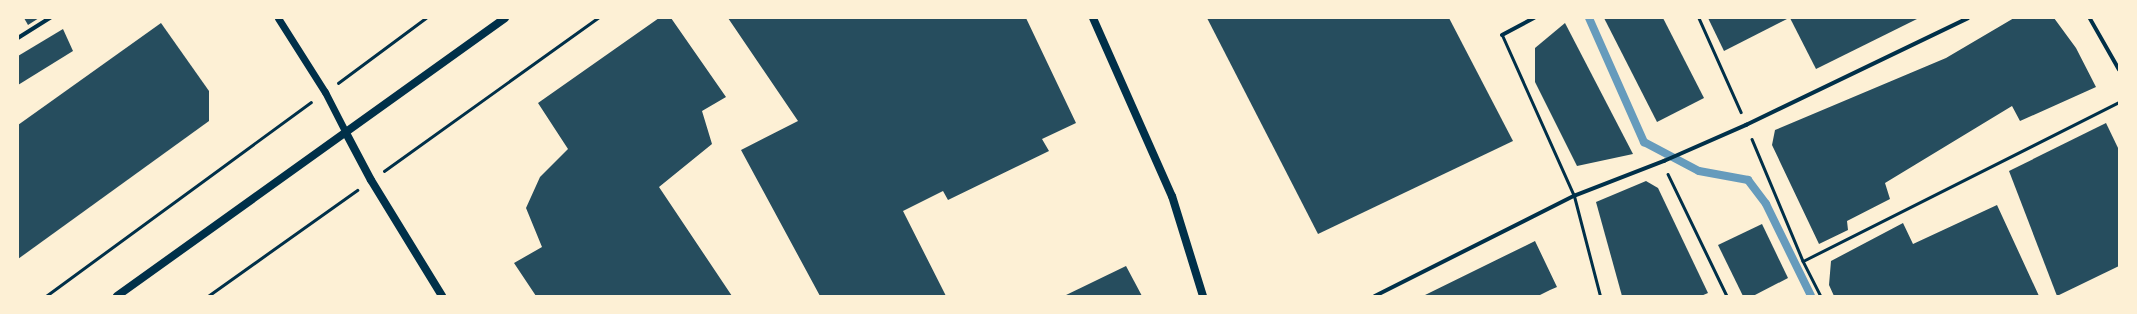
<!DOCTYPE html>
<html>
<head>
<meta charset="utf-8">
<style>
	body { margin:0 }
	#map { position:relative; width:2137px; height:314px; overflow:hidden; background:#fdf0d5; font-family:"PT Sans Narrow",sans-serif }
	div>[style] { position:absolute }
	.stream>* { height:8px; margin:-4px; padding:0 4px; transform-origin:4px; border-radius:4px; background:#669bbc }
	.building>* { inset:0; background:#264d5e }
	.path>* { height:2.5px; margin:-1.25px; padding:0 1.25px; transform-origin:1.25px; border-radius:1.25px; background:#003049 }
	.service>* { height:3px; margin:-1.5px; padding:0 1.5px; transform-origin:1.5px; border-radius:1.5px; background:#003049 }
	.pedestrian>* { height:3.5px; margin:-1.75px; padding:0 1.75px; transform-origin:1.75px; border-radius:1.75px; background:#003049 }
	.minor>* { height:4px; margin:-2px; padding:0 2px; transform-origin:2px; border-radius:2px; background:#003049 }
	.tertiary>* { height:7px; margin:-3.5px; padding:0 3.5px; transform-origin:3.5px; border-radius:3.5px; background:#003049 }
	.secondary>* { height:8px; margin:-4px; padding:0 4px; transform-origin:4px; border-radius:4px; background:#003049 }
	span { translate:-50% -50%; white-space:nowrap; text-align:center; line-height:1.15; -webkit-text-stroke:3px #fdf0d5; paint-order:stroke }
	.frame { position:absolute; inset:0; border:19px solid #fdf0d5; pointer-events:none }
</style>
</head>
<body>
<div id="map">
	<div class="stream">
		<i style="left:1589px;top:18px;width:136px;rotate:66.1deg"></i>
		<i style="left:1644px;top:142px;width:62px;rotate:27.8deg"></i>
		<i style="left:1699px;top:171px;width:50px;rotate:10.4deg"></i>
		<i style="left:1748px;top:180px;width:30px;rotate:53deg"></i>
		<i style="left:1766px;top:204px;width:102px;rotate:63.9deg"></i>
	</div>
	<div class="building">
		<i style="clip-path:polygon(24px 18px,39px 18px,28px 25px)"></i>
		<i style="clip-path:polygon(659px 18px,671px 18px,726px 97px,702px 111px,712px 144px,659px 187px,732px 296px,536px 296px,514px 263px,542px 247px,526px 208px,540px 177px,568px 149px,538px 103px)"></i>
		<i style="clip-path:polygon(728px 18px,1026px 18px,1076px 123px,1042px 139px,1049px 151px,948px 200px,943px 191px,903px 211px,946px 296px,820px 296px,741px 150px,798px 121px)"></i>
		<i style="clip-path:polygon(1207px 18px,1449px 18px,1513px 141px,1318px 234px)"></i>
		<i style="clip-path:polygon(1604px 18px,1663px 18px,1704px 98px,1657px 122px)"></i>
		<i style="clip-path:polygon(1708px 18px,1789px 18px,1724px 51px)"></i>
		<i style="clip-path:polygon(1790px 18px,1919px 18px,1816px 69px)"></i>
		<i style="clip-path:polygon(2014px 18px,2054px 18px,2076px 48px,2096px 87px,2020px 121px,2012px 106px,1885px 183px,1890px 199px,1847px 221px,1848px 230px,1819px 244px,1772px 145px,1775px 130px,1946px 58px)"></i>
		<i style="clip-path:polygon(161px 23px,209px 91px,209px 121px,18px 259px,18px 125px)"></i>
		<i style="clip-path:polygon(1565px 23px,1633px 154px,1577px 166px,1535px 82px,1535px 48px)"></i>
		<i style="clip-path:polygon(63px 29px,73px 51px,18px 85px,18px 56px)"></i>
		<i style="clip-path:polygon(2106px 123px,2119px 150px,2119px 266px,2057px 296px,2009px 171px)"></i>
		<i style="clip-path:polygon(1646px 181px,1658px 188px,1708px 293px,1701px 296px,1622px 296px,1596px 202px)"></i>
		<i style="clip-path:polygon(1997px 205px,2039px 296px,1834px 296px,1829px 285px,1831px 261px,1903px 223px,1913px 244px)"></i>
		<i style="clip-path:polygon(1762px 224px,1788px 278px,1753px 296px,1743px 296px,1718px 245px)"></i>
		<i style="clip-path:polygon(1535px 241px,1557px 287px,1550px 290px,1538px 296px,1423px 296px)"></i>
		<i style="clip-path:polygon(1126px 266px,1142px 296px,1064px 296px)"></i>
	</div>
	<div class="path">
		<i style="left:1699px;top:18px;width:103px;rotate:65.9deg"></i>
		<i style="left:338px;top:83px;width:109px;rotate:-36.5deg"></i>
		<i style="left:1752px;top:139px;width:132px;rotate:67.3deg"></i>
		<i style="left:1803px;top:261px;width:39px;rotate:63deg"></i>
		<i style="left:384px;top:171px;width:263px;rotate:-35.6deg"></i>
		<i style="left:1668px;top:174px;width:136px;rotate:64.2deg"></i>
		<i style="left:1803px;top:261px;width:354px;rotate:-26.7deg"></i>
		<i style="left:46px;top:296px;width:328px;rotate:-36.2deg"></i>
		<i style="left:208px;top:296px;width:183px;rotate:-35.4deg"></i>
	</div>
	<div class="service">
		<i style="left:1502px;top:35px;width:176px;rotate:65.9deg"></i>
		<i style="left:1574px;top:196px;width:103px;rotate:75.4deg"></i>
	</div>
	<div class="pedestrian">
		<i style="left:2090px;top:18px;width:59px;rotate:60.4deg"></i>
		<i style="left:18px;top:38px;width:38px;rotate:-32deg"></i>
		<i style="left:1375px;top:296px;width:223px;rotate:-26.7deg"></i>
		<i style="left:1574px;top:196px;width:97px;rotate:-21.3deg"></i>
		<i style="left:1664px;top:161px;width:90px;rotate:-23.7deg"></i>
		<i style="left:1746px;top:125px;width:246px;rotate:-25.7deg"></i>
	</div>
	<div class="minor">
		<i style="left:1502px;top:35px;width:36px;rotate:-28deg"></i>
	</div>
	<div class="tertiary">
		<i style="left:278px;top:18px;width:88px;rotate:57.6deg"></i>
		<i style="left:325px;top:92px;width:46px;rotate:62.9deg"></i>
	</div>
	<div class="secondary">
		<i style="left:1093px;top:18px;width:195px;rotate:66.1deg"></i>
		<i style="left:1172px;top:196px;width:105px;rotate:72.8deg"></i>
		<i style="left:346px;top:133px;width:53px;rotate:62deg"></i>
		<i style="left:371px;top:180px;width:136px;rotate:58.5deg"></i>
		<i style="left:117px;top:296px;width:477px;rotate:-35.6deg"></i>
	</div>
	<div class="frame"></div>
</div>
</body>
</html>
